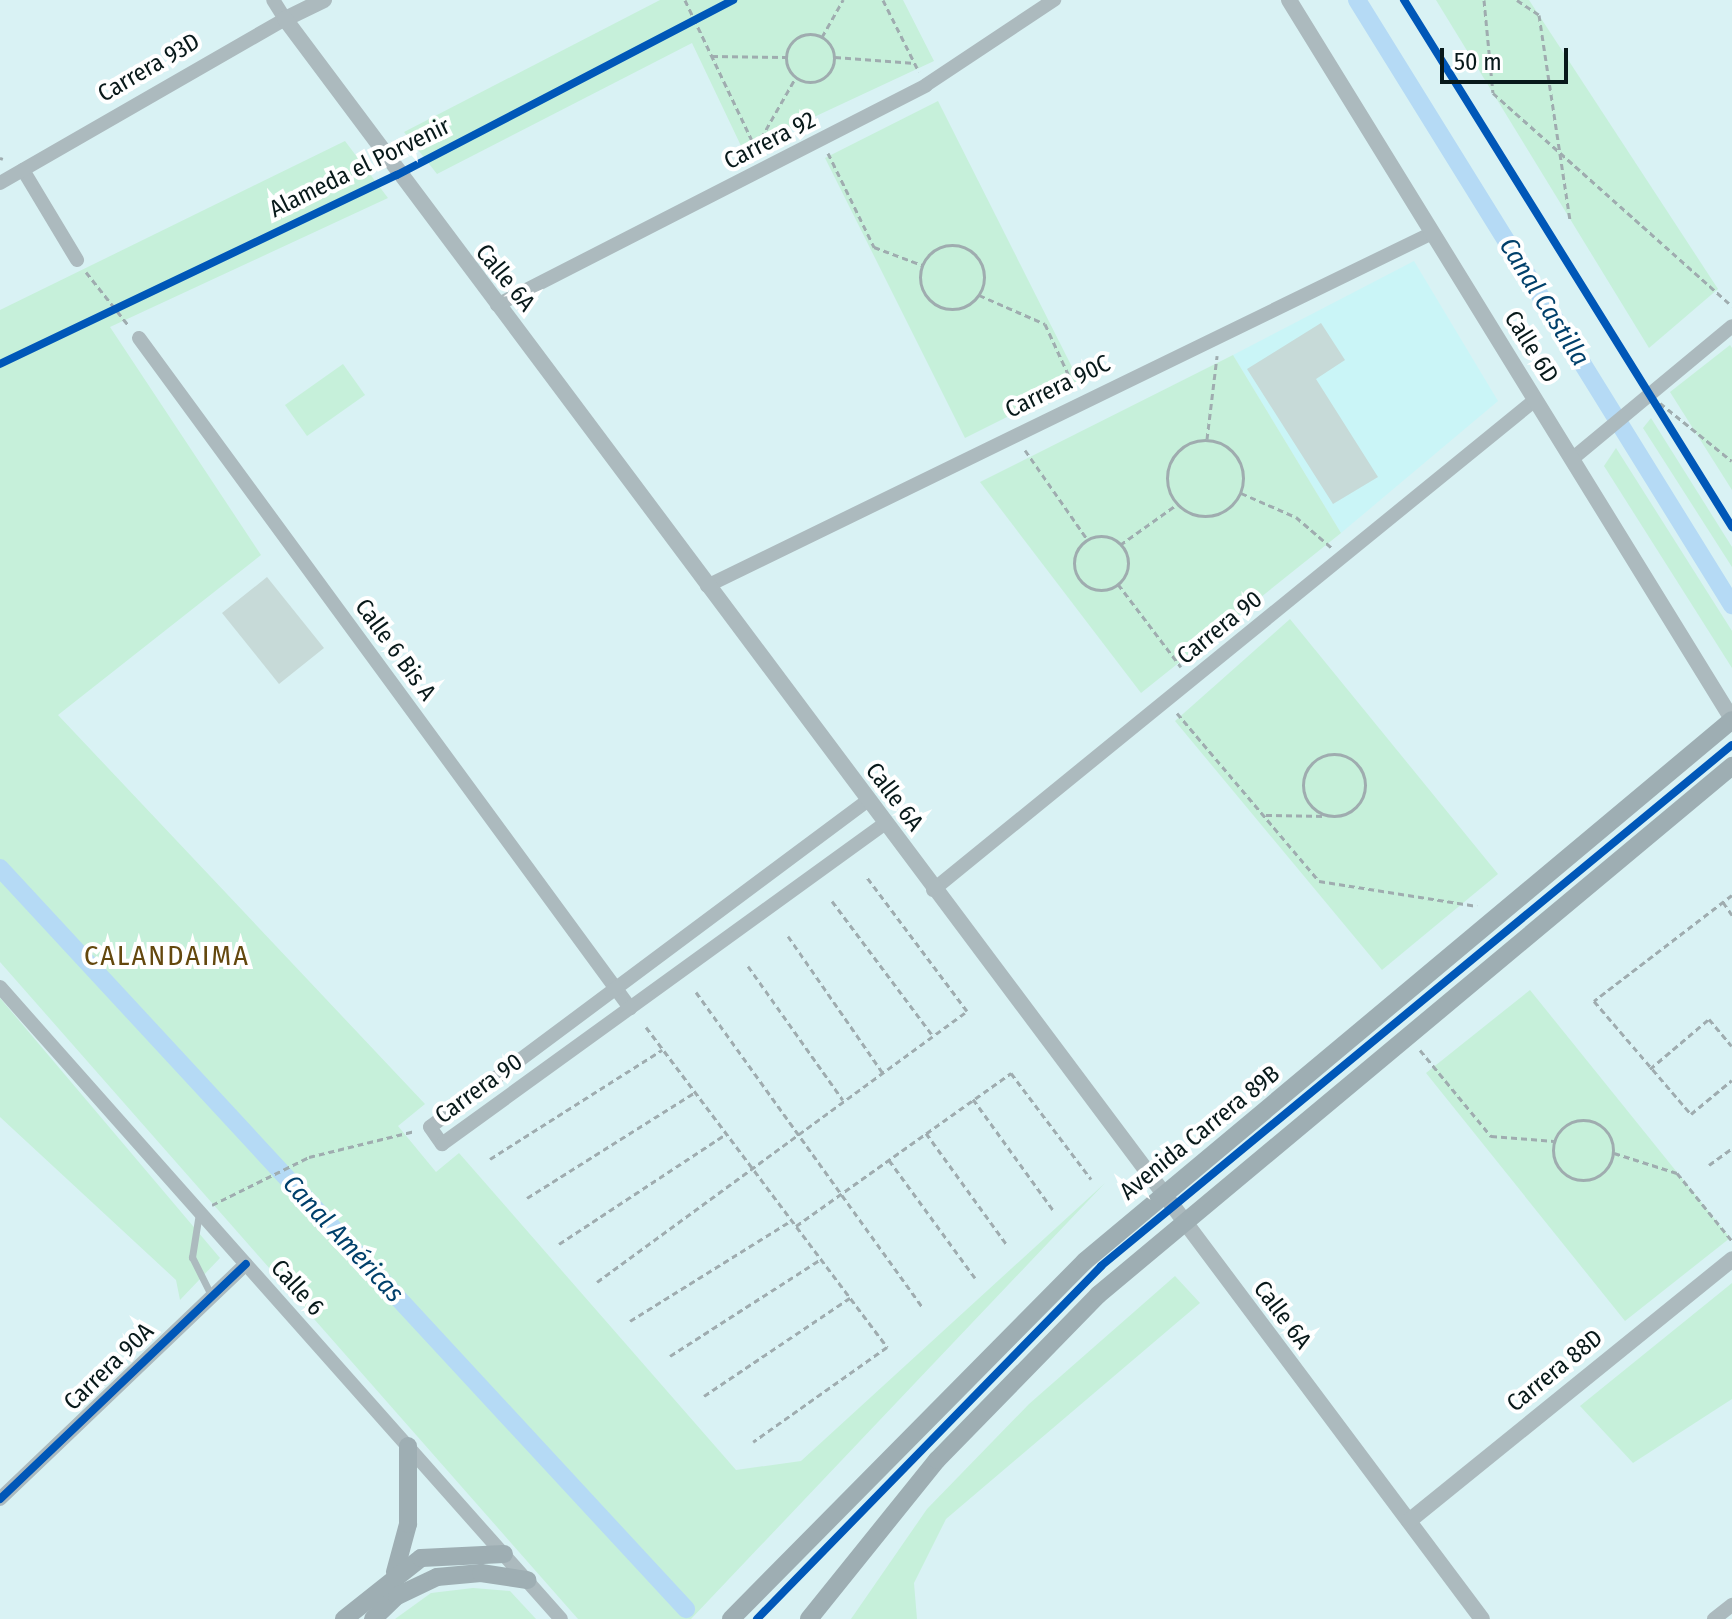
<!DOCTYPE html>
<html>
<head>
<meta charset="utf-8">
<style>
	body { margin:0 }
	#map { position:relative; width:1732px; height:1619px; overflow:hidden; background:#d9f2f4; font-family:"Fira Sans Condensed",sans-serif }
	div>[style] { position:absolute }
	.built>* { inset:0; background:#caf5f7 }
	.green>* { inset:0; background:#c6f0da }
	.canal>* { height:18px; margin:-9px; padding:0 9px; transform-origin:9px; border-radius:9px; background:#b5daf5 }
	.building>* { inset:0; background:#c7dad8 }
	.path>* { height:3px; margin-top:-1.5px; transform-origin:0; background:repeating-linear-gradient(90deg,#9facaf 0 6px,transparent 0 10px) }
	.path>.ring { margin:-1.5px; padding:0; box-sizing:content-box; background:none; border:3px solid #9facaf; border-radius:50% }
	.service>* { height:7px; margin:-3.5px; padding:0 3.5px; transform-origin:3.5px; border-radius:3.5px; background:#acbabe }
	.minor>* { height:14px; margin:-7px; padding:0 7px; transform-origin:7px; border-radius:7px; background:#acbabe }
	.tertiary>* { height:16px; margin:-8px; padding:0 8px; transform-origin:8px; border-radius:8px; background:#acbabe }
	.secondary>* { height:18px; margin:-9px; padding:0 9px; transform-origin:9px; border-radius:9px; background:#9eaeb3 }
	.cycleway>* { height:8px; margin:-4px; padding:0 4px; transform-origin:4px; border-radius:4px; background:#0057b8 }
	span { translate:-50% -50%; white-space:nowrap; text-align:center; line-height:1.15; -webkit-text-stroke:8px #fff; paint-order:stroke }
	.street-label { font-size:24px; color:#08191a }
	.water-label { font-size:26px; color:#01406b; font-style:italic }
	.quarter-label { font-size:28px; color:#64480e; letter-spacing:2px }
	.scale { position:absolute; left:1440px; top:48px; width:128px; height:36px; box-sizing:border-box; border:4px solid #08191a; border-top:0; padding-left:10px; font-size:24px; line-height:28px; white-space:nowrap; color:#08191a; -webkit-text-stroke:6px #fff; paint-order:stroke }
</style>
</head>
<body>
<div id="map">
	<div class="built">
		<i style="clip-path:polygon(1414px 261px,1498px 401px,1341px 533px,1233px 355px)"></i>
	</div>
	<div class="green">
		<i style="clip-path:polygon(660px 0,903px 0,934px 61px,743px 150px,692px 43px,437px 174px,404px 132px)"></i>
		<i style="clip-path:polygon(1436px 0,1529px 0,1718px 289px,1649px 348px)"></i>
		<i style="clip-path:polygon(938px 101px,1079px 381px,965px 438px,825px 158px)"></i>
		<i style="clip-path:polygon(345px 141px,388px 198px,110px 327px,261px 555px,58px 715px,425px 1104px,398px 1126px,436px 1172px,459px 1153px,736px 1470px,801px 1461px,1105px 1183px,691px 1619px,578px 1619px,0 962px,0 310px)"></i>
		<i style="clip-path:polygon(1730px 345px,1732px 348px,1732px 490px,1670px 392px)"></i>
		<i style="clip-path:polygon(1233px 355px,1341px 533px,1141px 693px,980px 482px)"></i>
		<i style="clip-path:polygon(343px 364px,365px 395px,307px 436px,285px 405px)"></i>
		<i style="clip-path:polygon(1651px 418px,1732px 547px,1732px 567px,1643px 428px)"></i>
		<i style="clip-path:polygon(1616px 448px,1732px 631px,1732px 668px,1604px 466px)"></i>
		<i style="clip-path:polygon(1290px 619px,1498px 874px,1382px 970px,1175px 721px)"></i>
		<i style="clip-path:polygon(1530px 990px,1730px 1238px,1625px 1321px,1426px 1073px)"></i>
		<i style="clip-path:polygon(0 998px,220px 1258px,180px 1300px,176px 1280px,0 1117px)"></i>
		<i style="clip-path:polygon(1175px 1276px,1200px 1303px,946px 1519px,914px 1583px,917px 1619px,851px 1619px,927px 1509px,1029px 1404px)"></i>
		<i style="clip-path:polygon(1732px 1283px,1732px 1399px,1633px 1463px,1580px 1406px)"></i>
		<i style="clip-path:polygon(473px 1588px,510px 1591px,536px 1619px,395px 1619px,431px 1593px)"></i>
	</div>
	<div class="canal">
		<i style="left:1357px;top:0;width:712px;rotate:58.21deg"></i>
		<i style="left:0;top:868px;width:1010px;rotate:47.21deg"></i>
	</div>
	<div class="building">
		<i style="clip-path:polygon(1321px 323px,1345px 360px,1316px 379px,1378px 477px,1333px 504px,1247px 369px)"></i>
		<i style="clip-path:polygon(267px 577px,324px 648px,279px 684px,222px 613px)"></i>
	</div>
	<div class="path">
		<i style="left:685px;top:0;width:172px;rotate:64.5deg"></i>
		<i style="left:883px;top:0;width:80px;rotate:63.4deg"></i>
		<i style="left:1484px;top:0;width:93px;rotate:84.5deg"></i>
		<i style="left:1493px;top:93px;width:320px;rotate:41.7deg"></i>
		<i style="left:1517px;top:0;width:27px;rotate:34deg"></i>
		<i style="left:1539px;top:15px;width:206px;rotate:81.4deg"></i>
		<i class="ring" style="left:786px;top:34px;width:45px;height:45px"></i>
		<i style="left:822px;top:37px;width:43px;rotate:-60.4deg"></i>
		<i style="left:712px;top:56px;width:74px;rotate:0.8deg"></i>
		<i style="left:835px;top:57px;width:80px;rotate:4.3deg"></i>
		<i style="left:756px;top:147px;width:81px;rotate:-60.3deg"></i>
		<i style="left:828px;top:153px;width:105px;rotate:63.9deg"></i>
		<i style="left:874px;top:247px;width:51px;rotate:20.6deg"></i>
		<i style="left:0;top:158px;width:3px;rotate:18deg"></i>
		<i class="ring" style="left:920px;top:245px;width:61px;height:61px"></i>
		<i style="left:86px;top:272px;width:69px;rotate:51.5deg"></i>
		<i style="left:979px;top:295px;width:72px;rotate:23.7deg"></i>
		<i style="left:1045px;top:324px;width:72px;rotate:65.2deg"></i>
		<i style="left:1660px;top:403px;width:92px;rotate:38.9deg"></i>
		<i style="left:1207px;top:439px;width:84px;rotate:-83.1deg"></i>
		<i class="ring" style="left:1167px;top:440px;width:73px;height:73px"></i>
		<i style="left:1025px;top:450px;width:108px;rotate:55.1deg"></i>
		<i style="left:1241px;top:493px;width:60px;rotate:23.6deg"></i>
		<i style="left:1296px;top:517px;width:48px;rotate:40.7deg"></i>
		<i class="ring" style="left:1074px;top:536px;width:51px;height:51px"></i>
		<i style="left:1120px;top:545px;width:69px;rotate:-35.5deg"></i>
		<i style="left:1118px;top:584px;width:104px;rotate:52.8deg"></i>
		<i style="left:1177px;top:713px;width:220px;rotate:49.8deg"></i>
		<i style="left:1319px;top:881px;width:160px;rotate:9deg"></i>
		<i class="ring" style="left:1303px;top:754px;width:59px;height:59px"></i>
		<i style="left:1266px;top:815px;width:60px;rotate:1deg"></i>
		<i style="left:1732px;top:895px;width:174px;rotate:142.5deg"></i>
		<i style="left:1594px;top:1001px;width:149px;rotate:49.4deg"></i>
		<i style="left:1691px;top:1114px;width:53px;rotate:-39.7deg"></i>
		<i style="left:832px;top:901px;width:169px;rotate:53.2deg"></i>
		<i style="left:1723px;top:902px;width:16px;rotate:55deg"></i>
		<i style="left:788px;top:936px;width:167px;rotate:55.3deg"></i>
		<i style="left:748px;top:966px;width:164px;rotate:54.7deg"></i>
		<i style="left:696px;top:992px;width:388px;rotate:54.3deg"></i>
		<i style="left:646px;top:1027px;width:401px;rotate:53deg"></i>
		<i style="left:887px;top:1347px;width:164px;rotate:144.7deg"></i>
		<i style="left:1420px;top:1050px;width:112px;rotate:50.5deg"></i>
		<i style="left:1491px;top:1136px;width:63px;rotate:4.5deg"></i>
		<i style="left:1650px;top:1069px;width:77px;rotate:-40.3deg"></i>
		<i style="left:1709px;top:1019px;width:35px;rotate:50deg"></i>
		<i style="left:973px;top:1099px;width:137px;rotate:54.2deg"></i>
		<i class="ring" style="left:1553px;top:1120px;width:57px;height:57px"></i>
		<i style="left:926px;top:1133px;width:138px;rotate:54.1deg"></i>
		<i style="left:1614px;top:1153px;width:66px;rotate:17.6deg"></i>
		<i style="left:1677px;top:1173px;width:87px;rotate:51deg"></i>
		<i style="left:490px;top:1159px;width:204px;rotate:-32.4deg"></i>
		<i style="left:889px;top:1160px;width:146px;rotate:53.9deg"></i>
		<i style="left:1709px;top:1165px;width:29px;rotate:-36deg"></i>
		<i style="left:527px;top:1198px;width:199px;rotate:-32.2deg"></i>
		<i style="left:212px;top:1205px;width:108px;rotate:-26.3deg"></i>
		<i style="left:309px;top:1157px;width:109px;rotate:-13.8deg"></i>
		<i style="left:796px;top:1226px;width:264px;rotate:-35.4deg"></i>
		<i style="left:1011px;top:1073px;width:133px;rotate:53deg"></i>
		<i style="left:559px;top:1244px;width:200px;rotate:-33.4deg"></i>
		<i style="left:597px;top:1282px;width:459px;rotate:-36.2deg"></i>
		<i style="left:967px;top:1011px;width:169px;rotate:-126.8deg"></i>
		<i style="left:630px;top:1321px;width:191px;rotate:-31.9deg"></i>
		<i style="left:670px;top:1356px;width:179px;rotate:-32.7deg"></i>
		<i style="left:704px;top:1396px;width:176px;rotate:-33.9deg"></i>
	</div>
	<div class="service">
		<i style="left:199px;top:1213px;width:45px;rotate:99deg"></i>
		<i style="left:192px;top:1257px;width:45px;rotate:63.4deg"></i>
	</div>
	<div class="minor">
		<i style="left:23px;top:170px;width:105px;rotate:59deg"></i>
		<i style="left:0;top:183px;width:329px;rotate:-29.9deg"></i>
		<i style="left:285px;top:19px;width:22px;rotate:-122deg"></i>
		<i style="left:497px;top:305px;width:482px;rotate:-27.1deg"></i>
		<i style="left:926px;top:85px;width:154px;rotate:-33.6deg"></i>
		<i style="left:139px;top:338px;width:831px;rotate:53.76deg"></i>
		<i style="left:1572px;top:459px;width:208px;rotate:-39.7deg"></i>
		<i style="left:707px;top:586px;width:806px;rotate:-25.96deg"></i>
		<i style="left:867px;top:801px;width:545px;rotate:143.28deg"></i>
		<i style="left:430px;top:1127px;width:21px;rotate:55deg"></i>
		<i style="left:442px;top:1144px;width:546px;rotate:-35.9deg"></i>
		<i style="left:933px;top:890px;width:776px;rotate:-39.14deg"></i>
		<i style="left:0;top:987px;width:845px;rotate:48.41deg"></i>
		<i style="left:0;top:1499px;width:340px;rotate:-43.7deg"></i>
		<i style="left:1714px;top:1619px;width:23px;rotate:-38deg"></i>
	</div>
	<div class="tertiary">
		<i style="left:324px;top:0;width:43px;rotate:154deg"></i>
		<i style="left:285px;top:19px;width:1998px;rotate:53.2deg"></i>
		<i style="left:1289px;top:0;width:845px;rotate:58.36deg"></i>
		<i style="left:1409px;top:1521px;width:416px;rotate:-39deg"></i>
	</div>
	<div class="secondary">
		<i style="left:395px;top:1572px;width:50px;rotate:-74.8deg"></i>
		<i style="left:408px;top:1524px;width:78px;rotate:-90deg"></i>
		<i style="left:344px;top:1619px;width:98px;rotate:-38.4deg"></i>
		<i style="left:421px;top:1558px;width:83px;rotate:-2.8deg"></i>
		<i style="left:373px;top:1619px;width:33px;rotate:-44deg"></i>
		<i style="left:397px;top:1596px;width:44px;rotate:-25.4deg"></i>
		<i style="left:437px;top:1577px;width:44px;rotate:-5.2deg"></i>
		<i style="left:481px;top:1573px;width:47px;rotate:8.7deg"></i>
		<i style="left:731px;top:1619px;width:503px;rotate:-45.32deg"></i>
		<i style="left:1085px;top:1261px;width:843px;rotate:-39.9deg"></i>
		<i style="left:809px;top:1619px;width:204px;rotate:-51.2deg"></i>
		<i style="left:937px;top:1460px;width:231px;rotate:-45.7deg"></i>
		<i style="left:1098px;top:1295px;width:826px;rotate:-39.84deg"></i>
	</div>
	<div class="cycleway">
		<i style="left:1404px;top:0;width:621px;rotate:58.1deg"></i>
		<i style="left:0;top:364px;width:440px;rotate:-25.5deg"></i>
		<i style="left:397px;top:175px;width:379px;rotate:-27.5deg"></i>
		<i style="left:0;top:1499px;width:340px;rotate:-43.7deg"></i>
		<i style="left:757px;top:1619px;width:493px;rotate:-45.7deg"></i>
		<i style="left:1101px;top:1266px;width:818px;rotate:-39.55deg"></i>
	</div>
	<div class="street-label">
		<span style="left:149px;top:68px;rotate:-30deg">Carrera 93D</span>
		<span style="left:770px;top:141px;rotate:-27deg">Carrera 92</span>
		<span style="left:360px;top:168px;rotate:-26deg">Alameda el Porvenir</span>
		<span style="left:505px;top:278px;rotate:51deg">Calle 6A</span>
		<span style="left:1531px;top:347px;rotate:58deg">Calle 6D</span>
		<span style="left:1058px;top:387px;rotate:-26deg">Carrera 90C</span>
		<span style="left:1220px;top:628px;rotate:-39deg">Carrera 90</span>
		<span style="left:395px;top:650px;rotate:54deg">Calle 6 Bis A</span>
		<span style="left:894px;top:797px;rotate:53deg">Calle 6A</span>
		<span style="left:479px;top:1089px;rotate:-36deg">Carrera 90</span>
		<span style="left:1200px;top:1133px;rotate:-39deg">Avenida Carrera 89B</span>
		<span style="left:297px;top:1288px;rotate:48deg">Calle 6</span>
		<span style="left:1282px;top:1315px;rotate:53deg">Calle 6A</span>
		<span style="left:109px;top:1367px;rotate:-44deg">Carrera 90A</span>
		<span style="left:1555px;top:1371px;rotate:-39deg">Carrera 88D</span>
	</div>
	<div class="water-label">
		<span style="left:1544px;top:302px;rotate:58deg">Canal Castilla</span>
		<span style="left:343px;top:1239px;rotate:47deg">Canal Américas</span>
	</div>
	<div class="quarter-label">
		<span style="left:167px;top:956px">CALANDAIMA</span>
	</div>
	<div class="scale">50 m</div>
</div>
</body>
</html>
